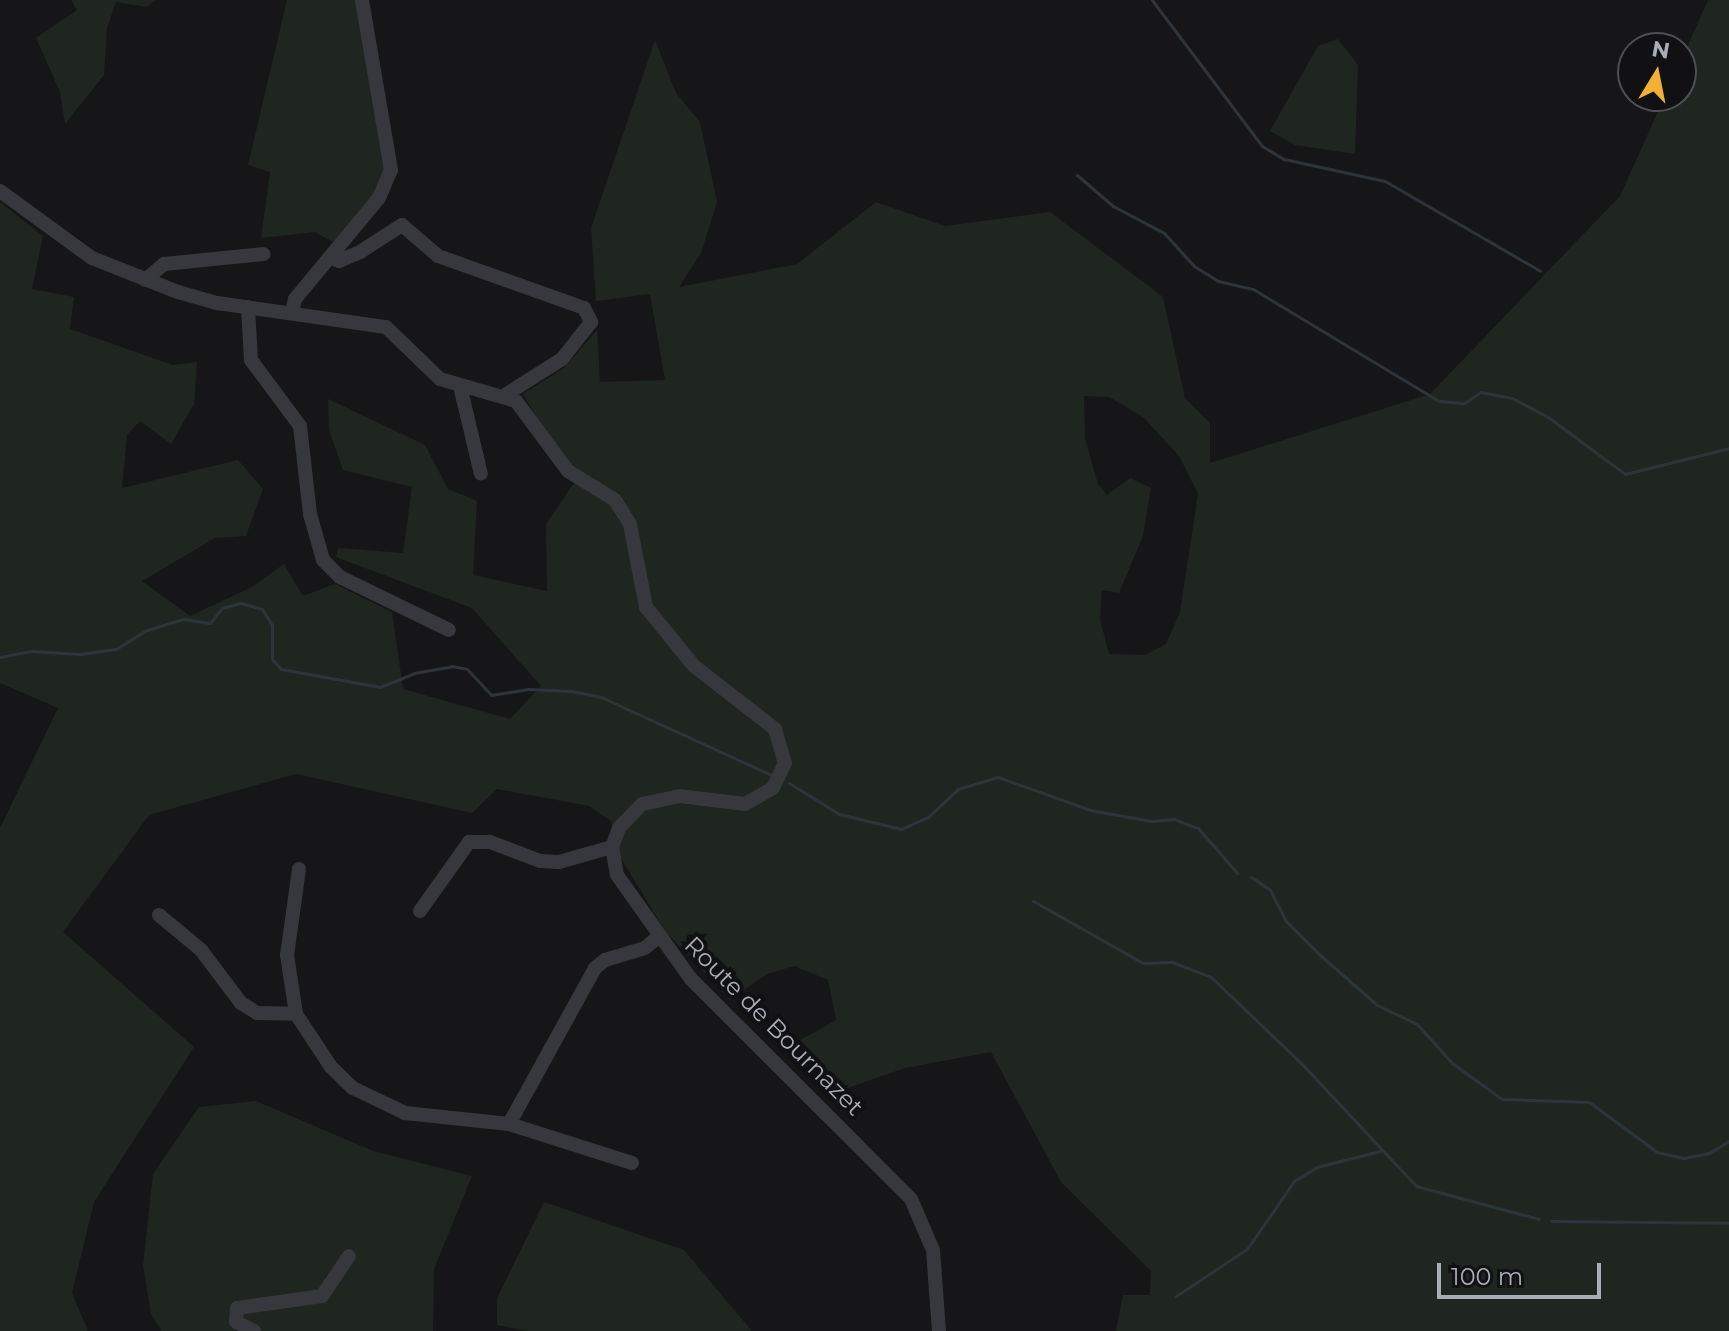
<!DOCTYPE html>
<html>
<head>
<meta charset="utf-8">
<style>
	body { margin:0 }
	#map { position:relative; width:1729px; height:1331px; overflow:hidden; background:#161618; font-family:Montserrat,sans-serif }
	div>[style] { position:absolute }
	.green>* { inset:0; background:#1e261f }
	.stream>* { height:3px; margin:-1.5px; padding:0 1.5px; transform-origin:1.5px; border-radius:1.5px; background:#2c353c }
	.minor>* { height:14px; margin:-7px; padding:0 7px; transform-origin:7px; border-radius:7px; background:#37383d }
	span { translate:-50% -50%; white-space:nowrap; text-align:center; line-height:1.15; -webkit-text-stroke:8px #111113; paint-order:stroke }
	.street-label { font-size:24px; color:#a8adb8 }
	.north { position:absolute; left:1617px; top:32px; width:80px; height:80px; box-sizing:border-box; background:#111113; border:2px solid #4d4f55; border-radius:50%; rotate:10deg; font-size:22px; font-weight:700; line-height:32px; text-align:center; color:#a8adb8 }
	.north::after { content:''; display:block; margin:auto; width:28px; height:36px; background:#f2b134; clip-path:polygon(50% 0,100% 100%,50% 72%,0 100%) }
	.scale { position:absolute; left:1437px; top:1263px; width:164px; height:36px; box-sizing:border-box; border:4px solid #a8adb8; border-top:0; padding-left:10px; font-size:24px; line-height:28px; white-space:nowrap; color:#a8adb8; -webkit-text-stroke:6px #111113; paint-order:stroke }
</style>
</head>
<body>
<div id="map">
	<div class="green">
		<i style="clip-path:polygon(71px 0,156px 0,147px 7px,116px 2px,107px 28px,104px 75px,65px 124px,60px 92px,36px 38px,77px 10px)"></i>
		<i style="clip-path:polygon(287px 0,358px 0,386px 142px,385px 180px,345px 235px,333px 242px,315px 232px,261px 238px,270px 172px,248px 165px)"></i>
		<i style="clip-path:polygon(evenodd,1708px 0,1729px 0,1729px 1331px,1116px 1331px,1123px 1295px,1150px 1295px,1151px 1271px,1061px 1182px,991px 1052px,905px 1068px,831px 1094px,788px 1047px,836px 1020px,828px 980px,794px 966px,767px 974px,730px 1000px,665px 931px,618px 853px,611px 821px,589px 806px,497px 789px,472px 813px,296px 774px,149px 815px,63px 932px,194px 1047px,94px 1202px,72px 1293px,88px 1331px,0 1331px,0 828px,58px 708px,0 683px,0 202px,43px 236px,32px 289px,74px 297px,70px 329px,173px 365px,197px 362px,194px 404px,171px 444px,140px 421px,127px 435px,122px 488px,238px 460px,263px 489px,246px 536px,215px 538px,142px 581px,190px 616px,252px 587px,284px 564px,303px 596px,335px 584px,392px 612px,403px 689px,510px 719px,541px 686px,472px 608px,336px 557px,338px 548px,403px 553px,412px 487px,343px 470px,329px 430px,328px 399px,425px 445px,448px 489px,477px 501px,473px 575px,547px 591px,546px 524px,574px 483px,523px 394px,564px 368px,597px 330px,600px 382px,665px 380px,650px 294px,596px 301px,591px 228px,655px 40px,676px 93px,700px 122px,717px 202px,701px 253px,679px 287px,797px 264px,876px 202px,945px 226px,1050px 212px,1163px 297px,1185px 398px,1210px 423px,1210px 463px,1430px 394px,1620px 196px,1665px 96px,1681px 96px,1681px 61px,1708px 0,1084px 396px,1109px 397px,1143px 417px,1179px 456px,1198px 494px,1180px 612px,1166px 644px,1145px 655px,1109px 654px,1100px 619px,1102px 590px,1119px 593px,1143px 536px,1151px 488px,1130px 478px,1107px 495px,1098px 484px,1085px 438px,1084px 396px)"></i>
		<i style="clip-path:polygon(1338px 39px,1358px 65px,1355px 154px,1295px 145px,1270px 131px,1318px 46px)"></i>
		<i style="clip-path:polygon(256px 1101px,373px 1151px,472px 1176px,434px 1269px,433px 1331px,162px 1331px,151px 1314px,143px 1265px,153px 1174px,199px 1107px)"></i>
		<i style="clip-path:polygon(544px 1202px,684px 1250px,752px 1331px,528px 1331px,497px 1325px,497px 1298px)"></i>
	</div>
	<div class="stream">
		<i style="left:1152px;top:0;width:183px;rotate:53deg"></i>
		<i style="left:1262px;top:146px;width:26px;rotate:31deg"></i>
		<i style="left:1284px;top:159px;width:103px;rotate:12.3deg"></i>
		<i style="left:1385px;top:181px;width:179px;rotate:30.1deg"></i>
		<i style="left:1077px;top:175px;width:48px;rotate:40.7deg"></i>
		<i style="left:1113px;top:206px;width:58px;rotate:27.9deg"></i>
		<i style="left:1164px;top:233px;width:45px;rotate:47.7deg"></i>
		<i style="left:1194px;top:266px;width:28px;rotate:32deg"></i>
		<i style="left:1218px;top:281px;width:36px;rotate:13deg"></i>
		<i style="left:1253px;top:289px;width:217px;rotate:31.1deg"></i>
		<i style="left:1439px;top:401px;width:25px;rotate:5deg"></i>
		<i style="left:1464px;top:403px;width:20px;rotate:-33deg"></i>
		<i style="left:1481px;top:392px;width:32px;rotate:11deg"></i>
		<i style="left:1512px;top:398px;width:41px;rotate:27.8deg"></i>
		<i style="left:1548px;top:417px;width:96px;rotate:36.5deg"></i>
		<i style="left:1625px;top:474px;width:107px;rotate:-14deg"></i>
		<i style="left:0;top:657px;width:32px;rotate:-11deg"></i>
		<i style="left:31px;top:651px;width:49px;rotate:3.5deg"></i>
		<i style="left:80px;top:654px;width:36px;rotate:-8deg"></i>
		<i style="left:116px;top:649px;width:36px;rotate:-32deg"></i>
		<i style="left:147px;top:630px;width:39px;rotate:-17deg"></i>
		<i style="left:184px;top:619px;width:26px;rotate:9deg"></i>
		<i style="left:210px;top:623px;width:19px;rotate:-51deg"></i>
		<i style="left:222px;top:608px;width:20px;rotate:-15deg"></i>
		<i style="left:241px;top:603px;width:22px;rotate:16deg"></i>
		<i style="left:262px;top:609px;width:19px;rotate:58deg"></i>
		<i style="left:272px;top:625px;width:34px;rotate:90deg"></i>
		<i style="left:272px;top:659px;width:13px;rotate:48deg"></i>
		<i style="left:281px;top:669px;width:101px;rotate:10.3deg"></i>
		<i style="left:380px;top:687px;width:37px;rotate:-22deg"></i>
		<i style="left:414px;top:673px;width:39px;rotate:-10deg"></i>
		<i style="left:452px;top:666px;width:15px;rotate:11deg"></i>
		<i style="left:467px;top:669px;width:35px;rotate:47deg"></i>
		<i style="left:491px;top:695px;width:37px;rotate:-9deg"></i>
		<i style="left:528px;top:689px;width:43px;rotate:2.7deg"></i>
		<i style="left:571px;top:691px;width:31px;rotate:11deg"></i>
		<i style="left:601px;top:697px;width:187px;rotate:24.6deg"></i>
		<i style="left:789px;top:783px;width:59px;rotate:31.8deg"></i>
		<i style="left:839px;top:814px;width:64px;rotate:13.6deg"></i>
		<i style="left:901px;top:829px;width:30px;rotate:-24deg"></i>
		<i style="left:928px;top:817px;width:41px;rotate:-43deg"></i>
		<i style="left:958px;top:789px;width:42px;rotate:-16.7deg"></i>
		<i style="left:998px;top:777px;width:98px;rotate:19.7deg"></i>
		<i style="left:1090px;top:810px;width:62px;rotate:10.2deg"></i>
		<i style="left:1151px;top:821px;width:23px;rotate:-5deg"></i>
		<i style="left:1174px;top:819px;width:26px;rotate:21deg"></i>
		<i style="left:1198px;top:828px;width:60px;rotate:49.1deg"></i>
		<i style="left:1251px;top:877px;width:23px;rotate:34deg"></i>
		<i style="left:1270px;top:890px;width:35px;rotate:63deg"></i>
		<i style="left:1286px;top:921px;width:49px;rotate:45deg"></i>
		<i style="left:1321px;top:956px;width:74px;rotate:41.2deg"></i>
		<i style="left:1377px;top:1005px;width:44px;rotate:25.4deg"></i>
		<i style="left:1417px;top:1024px;width:52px;rotate:48.1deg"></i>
		<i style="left:1452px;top:1063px;width:62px;rotate:35.8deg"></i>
		<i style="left:1502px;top:1099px;width:87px;rotate:2deg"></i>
		<i style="left:1589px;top:1102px;width:84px;rotate:36.3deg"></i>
		<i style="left:1657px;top:1152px;width:28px;rotate:13deg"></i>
		<i style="left:1684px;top:1158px;width:25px;rotate:-11deg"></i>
		<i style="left:1709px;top:1153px;width:23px;rotate:-31deg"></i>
		<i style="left:1033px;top:901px;width:126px;rotate:29.4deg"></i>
		<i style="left:1143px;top:963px;width:29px;rotate:-2deg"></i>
		<i style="left:1172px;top:962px;width:42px;rotate:21deg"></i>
		<i style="left:1211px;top:977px;width:126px;rotate:43.7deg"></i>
		<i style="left:1302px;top:1064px;width:167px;rotate:46.9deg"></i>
		<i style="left:1416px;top:1186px;width:127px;rotate:15deg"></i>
		<i style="left:1551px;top:1221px;width:178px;rotate:0.6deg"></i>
		<i style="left:1176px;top:1296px;width:85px;rotate:-33.5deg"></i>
		<i style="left:1247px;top:1249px;width:83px;rotate:-55.3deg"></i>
		<i style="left:1294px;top:1181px;width:27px;rotate:-31deg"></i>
		<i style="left:1317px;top:1167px;width:65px;rotate:-14.3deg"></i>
	</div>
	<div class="minor">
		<i style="left:0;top:191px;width:114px;rotate:36.1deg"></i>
		<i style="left:92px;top:258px;width:92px;rotate:21.6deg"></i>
		<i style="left:178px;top:292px;width:41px;rotate:15.8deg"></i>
		<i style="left:217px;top:303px;width:171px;rotate:8.1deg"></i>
		<i style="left:386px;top:327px;width:75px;rotate:43.9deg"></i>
		<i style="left:440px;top:379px;width:79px;rotate:16.1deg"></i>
		<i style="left:516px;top:401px;width:87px;rotate:53.4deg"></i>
		<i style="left:568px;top:471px;width:55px;rotate:31.7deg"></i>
		<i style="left:615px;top:500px;width:28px;rotate:58deg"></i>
		<i style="left:630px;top:524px;width:85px;rotate:79.1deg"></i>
		<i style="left:646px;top:607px;width:76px;rotate:50.9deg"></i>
		<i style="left:694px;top:666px;width:103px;rotate:37.9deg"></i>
		<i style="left:775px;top:729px;width:35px;rotate:74deg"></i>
		<i style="left:785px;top:763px;width:28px;rotate:116deg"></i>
		<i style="left:773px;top:788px;width:32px;rotate:150deg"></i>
		<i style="left:745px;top:804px;width:65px;rotate:-173deg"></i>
		<i style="left:680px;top:796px;width:39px;rotate:168deg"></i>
		<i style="left:642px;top:804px;width:33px;rotate:134deg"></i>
		<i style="left:619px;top:828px;width:20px;rotate:110deg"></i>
		<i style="left:612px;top:847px;width:28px;rotate:80deg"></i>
		<i style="left:617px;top:875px;width:128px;rotate:54.6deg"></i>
		<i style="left:691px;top:979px;width:311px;rotate:45deg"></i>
		<i style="left:911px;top:1199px;width:56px;rotate:66.7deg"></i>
		<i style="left:933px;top:1250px;width:81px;rotate:85.8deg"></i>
		<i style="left:332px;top:258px;width:8px;rotate:23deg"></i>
		<i style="left:339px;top:261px;width:23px;rotate:-23deg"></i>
		<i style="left:360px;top:252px;width:50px;rotate:-32.7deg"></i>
		<i style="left:402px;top:225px;width:48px;rotate:40.7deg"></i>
		<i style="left:438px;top:256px;width:155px;rotate:19.6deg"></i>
		<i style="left:584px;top:308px;width:16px;rotate:63deg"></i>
		<i style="left:591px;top:322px;width:47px;rotate:128.1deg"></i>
		<i style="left:562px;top:359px;width:67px;rotate:147.7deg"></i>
		<i style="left:145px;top:280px;width:25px;rotate:-40deg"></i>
		<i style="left:164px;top:264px;width:100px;rotate:-5.7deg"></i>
		<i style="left:248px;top:307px;width:53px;rotate:86.8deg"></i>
		<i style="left:251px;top:360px;width:82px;rotate:53.4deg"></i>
		<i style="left:300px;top:426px;width:89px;rotate:83.5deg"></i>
		<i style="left:310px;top:514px;width:48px;rotate:74.2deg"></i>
		<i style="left:323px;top:560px;width:24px;rotate:45deg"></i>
		<i style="left:340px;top:577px;width:121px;rotate:25.9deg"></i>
		<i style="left:292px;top:312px;width:13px;rotate:-77deg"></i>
		<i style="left:295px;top:299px;width:131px;rotate:-50.3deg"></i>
		<i style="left:379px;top:198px;width:30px;rotate:-67deg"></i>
		<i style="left:391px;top:170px;width:172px;rotate:-99.7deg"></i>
		<i style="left:460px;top:386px;width:90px;rotate:76.6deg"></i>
		<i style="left:299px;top:869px;width:87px;rotate:97.9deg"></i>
		<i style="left:287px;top:955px;width:60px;rotate:81.3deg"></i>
		<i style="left:296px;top:1014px;width:64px;rotate:56.6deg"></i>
		<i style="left:331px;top:1067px;width:30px;rotate:44deg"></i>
		<i style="left:353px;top:1088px;width:58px;rotate:25.7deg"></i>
		<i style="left:405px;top:1113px;width:105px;rotate:6deg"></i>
		<i style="left:509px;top:1124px;width:178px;rotate:-61.1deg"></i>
		<i style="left:595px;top:968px;width:13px;rotate:-39deg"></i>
		<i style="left:605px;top:960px;width:42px;rotate:-16.7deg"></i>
		<i style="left:645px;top:948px;width:16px;rotate:-40deg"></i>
		<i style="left:420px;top:911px;width:85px;rotate:-54.6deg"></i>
		<i style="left:469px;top:842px;width:21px"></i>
		<i style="left:490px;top:842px;width:53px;rotate:20.8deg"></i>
		<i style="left:540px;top:861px;width:19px;rotate:3deg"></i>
		<i style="left:559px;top:862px;width:55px;rotate:-15.8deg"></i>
		<i style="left:159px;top:915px;width:55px;rotate:39.8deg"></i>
		<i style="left:201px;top:950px;width:66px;rotate:53deg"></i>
		<i style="left:241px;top:1003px;width:19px;rotate:32deg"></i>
		<i style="left:257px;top:1013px;width:39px;rotate:1deg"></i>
		<i style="left:509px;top:1124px;width:129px;rotate:17.6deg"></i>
		<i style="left:254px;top:1331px;width:20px;rotate:-153deg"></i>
		<i style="left:236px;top:1322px;width:14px;rotate:-86deg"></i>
		<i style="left:237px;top:1308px;width:86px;rotate:-8deg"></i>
		<i style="left:322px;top:1296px;width:48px;rotate:-56deg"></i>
	</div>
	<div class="street-label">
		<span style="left:774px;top:1026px;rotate:45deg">Route de Bournazet</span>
	</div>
	<div class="north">N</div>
	<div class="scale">100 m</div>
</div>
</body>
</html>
